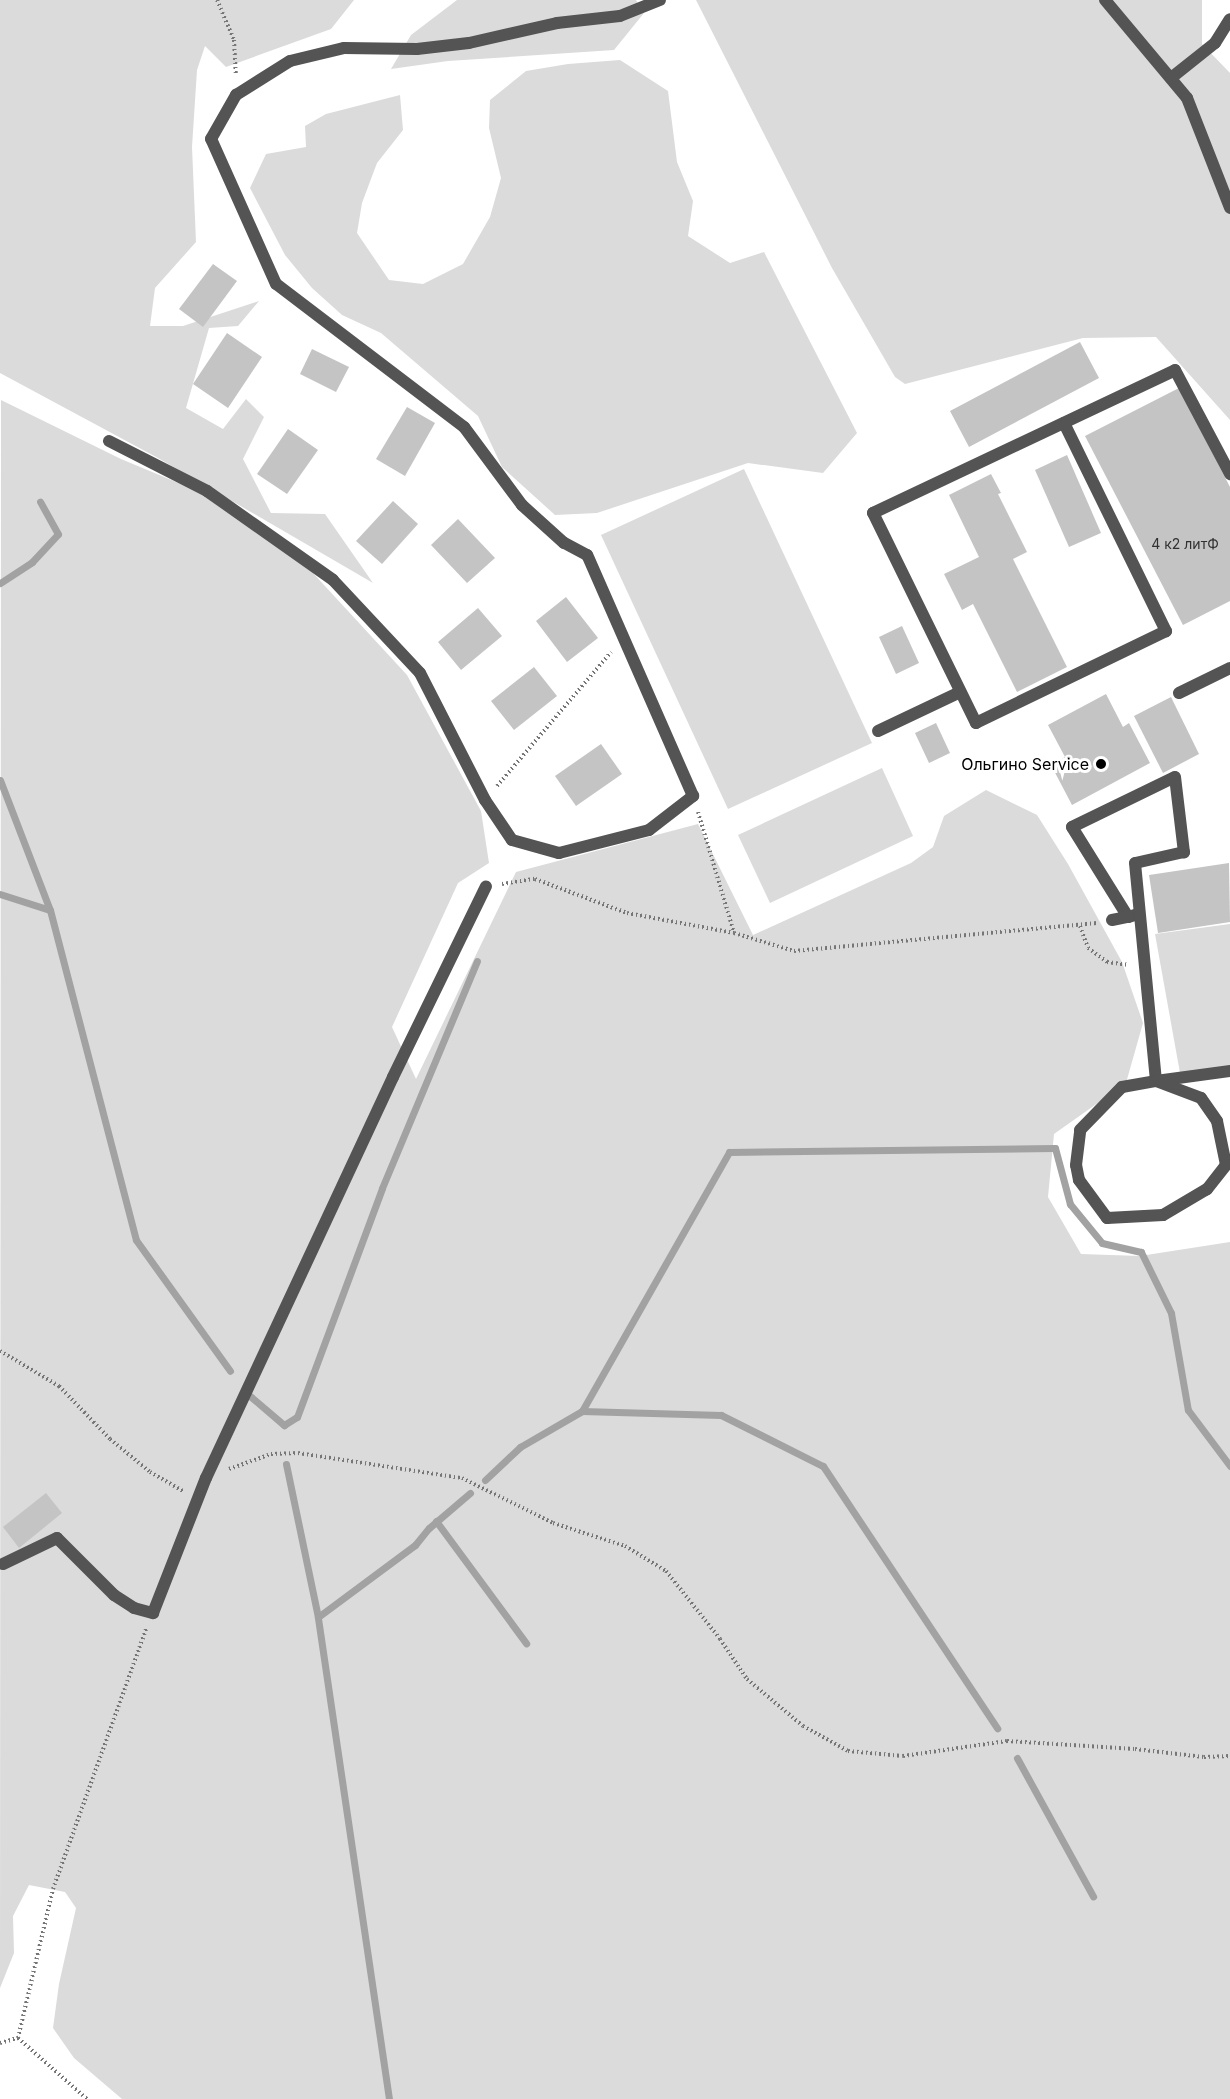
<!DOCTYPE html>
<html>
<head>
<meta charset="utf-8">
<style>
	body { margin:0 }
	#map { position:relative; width:1230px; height:2099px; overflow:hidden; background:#fff; font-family:Inter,sans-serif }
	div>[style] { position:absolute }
	.green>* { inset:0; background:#dbdbdb }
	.stream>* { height:7px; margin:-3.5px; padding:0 3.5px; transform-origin:3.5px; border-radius:3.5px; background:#a2a2a2 }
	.building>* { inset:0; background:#c4c4c4 }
	.path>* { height:4px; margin-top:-2px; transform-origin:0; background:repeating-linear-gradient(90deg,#767676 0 1.5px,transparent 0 4.5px) }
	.service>* { height:12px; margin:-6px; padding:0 6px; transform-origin:6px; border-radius:6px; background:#545454 }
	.dots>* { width:16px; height:16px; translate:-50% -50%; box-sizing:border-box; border:3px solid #fff; border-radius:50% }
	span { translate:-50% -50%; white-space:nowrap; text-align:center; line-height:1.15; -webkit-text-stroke:6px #fff; paint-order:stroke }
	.number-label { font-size:14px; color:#313131 }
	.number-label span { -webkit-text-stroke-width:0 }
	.poi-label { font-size:16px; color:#000 }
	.right { translate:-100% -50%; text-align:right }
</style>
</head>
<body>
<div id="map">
	<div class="green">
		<i style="clip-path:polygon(0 0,354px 0,331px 29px,226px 67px,205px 46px,197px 70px,192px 147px,196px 242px,155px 288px,150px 326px,183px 326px,259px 301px,238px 326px,209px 328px,186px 408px,223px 429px,246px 399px,264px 417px,243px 459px,271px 513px,325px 514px,373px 583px,158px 458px,0 373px)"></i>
		<i style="clip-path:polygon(457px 0,636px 0,644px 13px,614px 50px,448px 61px,391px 69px,411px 35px)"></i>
		<i style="clip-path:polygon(696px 0,1202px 0,1202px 44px,1230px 73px,1230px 420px,1156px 337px,1083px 338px,905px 384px,895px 377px,832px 268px)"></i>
		<i style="clip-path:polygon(620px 60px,668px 91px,677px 162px,693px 201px,688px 236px,730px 263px,764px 252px,857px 433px,823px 473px,748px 463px,597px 513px,555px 515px,502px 467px,478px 416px,381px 333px,342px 315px,312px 288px,285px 255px,250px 188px,266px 154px,306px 147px,305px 126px,326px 114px,400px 95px,403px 130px,377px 163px,362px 203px,357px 233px,389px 280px,423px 284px,463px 264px,490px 217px,501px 178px,489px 128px,490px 100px,526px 71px,568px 64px)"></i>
		<i style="clip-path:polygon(1px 400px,121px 459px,200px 492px,312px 572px,407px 675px,481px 811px,489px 863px,458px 883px,392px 1027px,416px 1079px,516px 872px,698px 824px,753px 935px,911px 863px,933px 847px,944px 816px,986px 790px,1037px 815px,1068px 864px,1122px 962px,1143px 1023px,1126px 1083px,1054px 1134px,1048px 1197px,1081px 1254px,1140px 1256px,1230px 1242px,1230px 2099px,122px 2099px,74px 2058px,53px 2028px,59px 1984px,76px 1908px,65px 1892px,29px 1885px,13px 1916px,14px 1953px,0 1988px)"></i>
		<i style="clip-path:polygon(744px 469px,872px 743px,728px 809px,601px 535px)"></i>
		<i style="clip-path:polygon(882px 768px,913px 836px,770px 903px,738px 835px)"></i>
		<i style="clip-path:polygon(1230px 924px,1230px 1066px,1180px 1073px,1155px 934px)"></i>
	</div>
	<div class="stream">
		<i style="left:0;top:583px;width:38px;rotate:-33deg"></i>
		<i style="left:32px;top:562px;width:38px;rotate:-47deg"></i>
		<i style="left:58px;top:534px;width:37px;rotate:-119deg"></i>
		<i style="left:0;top:780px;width:139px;rotate:69deg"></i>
		<i style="left:50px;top:910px;width:341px;rotate:75.4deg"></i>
		<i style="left:136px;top:1240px;width:161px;rotate:54.3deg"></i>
		<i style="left:0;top:894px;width:52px;rotate:17.7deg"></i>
		<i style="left:250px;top:1396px;width:45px;rotate:40.5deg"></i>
		<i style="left:284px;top:1425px;width:15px;rotate:-32deg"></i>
		<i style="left:297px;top:1417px;width:244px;rotate:-69.6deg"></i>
		<i style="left:382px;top:1188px;width:246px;rotate:-67.3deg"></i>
		<i style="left:582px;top:1411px;width:139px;rotate:1.6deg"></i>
		<i style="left:721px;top:1415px;width:114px;rotate:26.6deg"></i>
		<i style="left:823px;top:1466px;width:315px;rotate:56.4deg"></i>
		<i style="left:286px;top:1464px;width:156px;rotate:78.2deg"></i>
		<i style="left:485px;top:1480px;width:48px;rotate:-43.3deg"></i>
		<i style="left:520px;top:1447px;width:72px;rotate:-30.1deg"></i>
		<i style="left:582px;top:1411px;width:298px;rotate:-60.4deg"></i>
		<i style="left:729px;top:1152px;width:326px;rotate:-0.7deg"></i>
		<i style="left:1055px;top:1148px;width:58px;rotate:75deg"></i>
		<i style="left:1070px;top:1204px;width:50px;rotate:50.6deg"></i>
		<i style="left:1102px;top:1243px;width:40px;rotate:13deg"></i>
		<i style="left:1141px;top:1252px;width:68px;rotate:63.8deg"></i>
		<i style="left:1171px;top:1313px;width:98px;rotate:80.1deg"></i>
		<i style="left:1188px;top:1410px;width:70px;rotate:53.1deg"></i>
		<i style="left:436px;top:1521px;width:152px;rotate:53.6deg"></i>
		<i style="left:1017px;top:1758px;width:158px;rotate:61.2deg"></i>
		<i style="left:389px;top:2099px;width:487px;rotate:-98.4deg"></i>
		<i style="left:318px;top:1617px;width:121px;rotate:-36.6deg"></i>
		<i style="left:415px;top:1545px;width:22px;rotate:-51deg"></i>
		<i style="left:429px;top:1528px;width:54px;rotate:-40.5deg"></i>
	</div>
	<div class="building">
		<i style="clip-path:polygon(213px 264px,237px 281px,203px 327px,179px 309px)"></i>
		<i style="clip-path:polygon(227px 333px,262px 357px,228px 408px,193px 384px)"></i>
		<i style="clip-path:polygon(1080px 342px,1099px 378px,969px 447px,950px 411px)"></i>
		<i style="clip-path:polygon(312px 349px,349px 367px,336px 392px,300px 374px)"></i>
		<i style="clip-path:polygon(1179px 388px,1230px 487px,1230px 601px,1183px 625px,1085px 436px)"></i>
		<i style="clip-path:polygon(407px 407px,435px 423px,405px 476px,376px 459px)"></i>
		<i style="clip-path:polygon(288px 429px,318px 450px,287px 494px,257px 474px)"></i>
		<i style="clip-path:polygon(1067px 455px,1101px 533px,1069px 547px,1035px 470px)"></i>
		<i style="clip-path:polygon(991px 474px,1001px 493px,998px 494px,1027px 552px,1013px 559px,1067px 667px,1017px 692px,973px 604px,962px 610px,944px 574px,979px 557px,949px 495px)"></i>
		<i style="clip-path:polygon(393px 501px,418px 524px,382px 564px,356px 541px)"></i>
		<i style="clip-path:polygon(458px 519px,495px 558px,467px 583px,431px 545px)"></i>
		<i style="clip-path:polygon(566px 597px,598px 638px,567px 662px,536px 621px)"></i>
		<i style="clip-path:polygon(478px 608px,502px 636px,461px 670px,438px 642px)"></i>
		<i style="clip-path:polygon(902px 626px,919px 663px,896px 674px,879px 637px)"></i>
		<i style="clip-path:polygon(534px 667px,557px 696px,514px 730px,491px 701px)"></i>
		<i style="clip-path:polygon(1106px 694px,1123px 727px,1129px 723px,1150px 763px,1072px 805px,1051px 765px,1065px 757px,1048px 725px)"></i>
		<i style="clip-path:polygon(1171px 697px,1199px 754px,1163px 773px,1134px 716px)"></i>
		<i style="clip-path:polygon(936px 723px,950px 753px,929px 763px,915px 733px)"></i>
		<i style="clip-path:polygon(601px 744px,622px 774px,576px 806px,555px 776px)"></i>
		<i style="clip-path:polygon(1229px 863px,1230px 922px,1158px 933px,1149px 875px)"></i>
		<i style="clip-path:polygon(46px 1493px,62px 1513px,19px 1548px,3px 1527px)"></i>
	</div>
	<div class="path">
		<i style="left:217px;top:0;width:43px;rotate:67deg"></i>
		<i style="left:234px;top:40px;width:36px;rotate:87deg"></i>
		<i style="left:497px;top:786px;width:176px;rotate:-49.6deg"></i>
		<i style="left:698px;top:812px;width:126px;rotate:73.4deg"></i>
		<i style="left:502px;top:884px;width:33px;rotate:-9deg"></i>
		<i style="left:535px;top:879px;width:98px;rotate:20.3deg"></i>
		<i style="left:627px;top:913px;width:109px;rotate:10.6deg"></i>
		<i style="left:734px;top:933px;width:63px;rotate:16.7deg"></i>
		<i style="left:794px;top:951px;width:304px;rotate:-5.3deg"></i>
		<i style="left:1080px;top:926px;width:23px;rotate:70deg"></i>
		<i style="left:1088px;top:948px;width:24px;rotate:36deg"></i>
		<i style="left:1107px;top:962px;width:22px;rotate:8deg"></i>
		<i style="left:0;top:1351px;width:69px;rotate:30.7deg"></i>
		<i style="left:59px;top:1386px;width:74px;rotate:46.1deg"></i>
		<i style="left:110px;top:1439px;width:52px;rotate:39.5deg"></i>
		<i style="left:150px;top:1472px;width:39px;rotate:30deg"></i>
		<i style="left:229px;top:1469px;width:45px;rotate:-19.7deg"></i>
		<i style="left:271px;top:1454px;width:27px;rotate:-2deg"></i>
		<i style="left:298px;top:1453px;width:166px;rotate:8.7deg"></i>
		<i style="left:462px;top:1478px;width:102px;rotate:26.3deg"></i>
		<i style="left:553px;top:1523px;width:76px;rotate:17.7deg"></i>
		<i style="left:625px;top:1546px;width:48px;rotate:31.4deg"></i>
		<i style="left:666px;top:1571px;width:87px;rotate:51.5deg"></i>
		<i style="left:720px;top:1639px;width:48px;rotate:56deg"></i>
		<i style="left:747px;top:1679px;width:73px;rotate:40deg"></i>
		<i style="left:803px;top:1726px;width:51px;rotate:29.1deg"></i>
		<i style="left:848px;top:1751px;width:55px;rotate:5.2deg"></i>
		<i style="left:903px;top:1756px;width:105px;rotate:-8.2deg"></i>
		<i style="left:1007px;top:1741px;width:128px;rotate:3.6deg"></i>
		<i style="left:1135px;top:1749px;width:69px;rotate:6.6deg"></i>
		<i style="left:1204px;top:1757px;width:26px;rotate:-2deg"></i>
		<i style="left:18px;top:2038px;width:153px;rotate:-76.8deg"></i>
		<i style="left:53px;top:1889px;width:278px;rotate:-70.3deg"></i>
		<i style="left:18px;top:2038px;width:92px;rotate:41.5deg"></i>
		<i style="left:0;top:2043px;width:19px;rotate:-16deg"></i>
	</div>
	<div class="service">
		<i style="left:1105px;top:0;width:128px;rotate:50.1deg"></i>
		<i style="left:1187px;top:98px;width:118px;rotate:68.6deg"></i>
		<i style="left:1171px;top:78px;width:56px;rotate:-38.5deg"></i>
		<i style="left:1215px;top:43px;width:28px;rotate:-58deg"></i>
		<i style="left:1064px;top:423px;width:232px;rotate:63.9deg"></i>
		<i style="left:1166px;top:631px;width:211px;rotate:154.2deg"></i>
		<i style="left:976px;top:723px;width:234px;rotate:-116.1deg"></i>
		<i style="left:873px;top:513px;width:334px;rotate:-25.3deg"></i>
		<i style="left:1175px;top:370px;width:118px;rotate:62.1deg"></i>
		<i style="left:109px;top:441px;width:110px;rotate:27deg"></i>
		<i style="left:207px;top:491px;width:154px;rotate:35.2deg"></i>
		<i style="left:333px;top:580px;width:127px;rotate:46.9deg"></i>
		<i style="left:420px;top:673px;width:143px;rotate:62.9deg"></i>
		<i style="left:485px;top:800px;width:48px;rotate:56deg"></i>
		<i style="left:512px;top:840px;width:49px;rotate:15.5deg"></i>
		<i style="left:559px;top:853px;width:93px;rotate:-14.3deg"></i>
		<i style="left:649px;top:830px;width:56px;rotate:-37.7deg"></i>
		<i style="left:693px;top:796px;width:263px;rotate:-113.7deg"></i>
		<i style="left:587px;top:555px;width:26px;rotate:-152deg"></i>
		<i style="left:564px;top:543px;width:57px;rotate:-137.9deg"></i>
		<i style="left:522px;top:505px;width:97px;rotate:-126.6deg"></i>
		<i style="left:464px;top:427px;width:236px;rotate:-142.7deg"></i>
		<i style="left:276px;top:284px;width:159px;rotate:-114.1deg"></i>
		<i style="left:211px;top:139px;width:51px;rotate:-60.4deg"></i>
		<i style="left:236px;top:95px;width:64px;rotate:-32.2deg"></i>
		<i style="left:290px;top:61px;width:56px;rotate:-13.5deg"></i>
		<i style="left:344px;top:48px;width:73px;rotate:0.8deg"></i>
		<i style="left:417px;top:49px;width:52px;rotate:-6.6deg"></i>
		<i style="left:469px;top:43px;width:90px;rotate:-12.8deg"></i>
		<i style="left:557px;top:23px;width:63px;rotate:-6.3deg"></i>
		<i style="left:620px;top:16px;width:43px;rotate:-21.8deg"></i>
		<i style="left:1179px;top:693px;width:57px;rotate:-26.1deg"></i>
		<i style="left:878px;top:731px;width:91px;rotate:-25.4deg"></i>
		<i style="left:1138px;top:914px;width:10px;rotate:163deg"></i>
		<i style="left:1128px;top:917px;width:106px;rotate:-121.9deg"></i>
		<i style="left:1072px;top:827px;width:114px;rotate:-25.9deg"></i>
		<i style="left:1175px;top:777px;width:76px;rotate:83.2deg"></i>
		<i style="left:1184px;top:852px;width:50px;rotate:167.3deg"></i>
		<i style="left:1135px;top:863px;width:219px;rotate:84.5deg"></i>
		<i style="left:1112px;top:920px;width:16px;rotate:-11deg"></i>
		<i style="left:1156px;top:1081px;width:48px;rotate:20.7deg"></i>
		<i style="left:1201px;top:1098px;width:28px;rotate:55deg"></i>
		<i style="left:1217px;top:1121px;width:45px;rotate:78.4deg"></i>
		<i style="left:1226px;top:1165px;width:31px;rotate:128deg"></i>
		<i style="left:1207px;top:1189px;width:51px;rotate:149.4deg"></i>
		<i style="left:1163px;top:1215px;width:56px;rotate:176.9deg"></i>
		<i style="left:1107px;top:1218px;width:47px;rotate:-126.4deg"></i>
		<i style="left:1079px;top:1180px;width:15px;rotate:-101deg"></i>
		<i style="left:1076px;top:1165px;width:35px;rotate:-83deg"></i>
		<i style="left:1080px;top:1130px;width:60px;rotate:-45.7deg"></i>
		<i style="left:1122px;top:1087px;width:35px;rotate:-10deg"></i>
		<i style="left:1156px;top:1081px;width:75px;rotate:-7.7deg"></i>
		<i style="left:3px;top:1564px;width:60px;rotate:-25.7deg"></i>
		<i style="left:57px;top:1538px;width:81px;rotate:45deg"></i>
		<i style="left:114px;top:1595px;width:24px;rotate:33deg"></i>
		<i style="left:134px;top:1608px;width:20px;rotate:15deg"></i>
		<i style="left:153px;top:1613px;width:145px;rotate:-68.6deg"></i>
		<i style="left:206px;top:1478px;width:442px;rotate:-65deg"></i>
		<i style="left:393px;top:1077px;width:212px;rotate:-64deg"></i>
	</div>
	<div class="dots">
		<i style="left:1101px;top:764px;background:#000"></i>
	</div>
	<div class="number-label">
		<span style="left:1185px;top:544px">4 к2 литФ</span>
	</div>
	<div class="poi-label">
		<span class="right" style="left:1089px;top:764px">Ольгино Service</span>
	</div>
</div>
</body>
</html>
